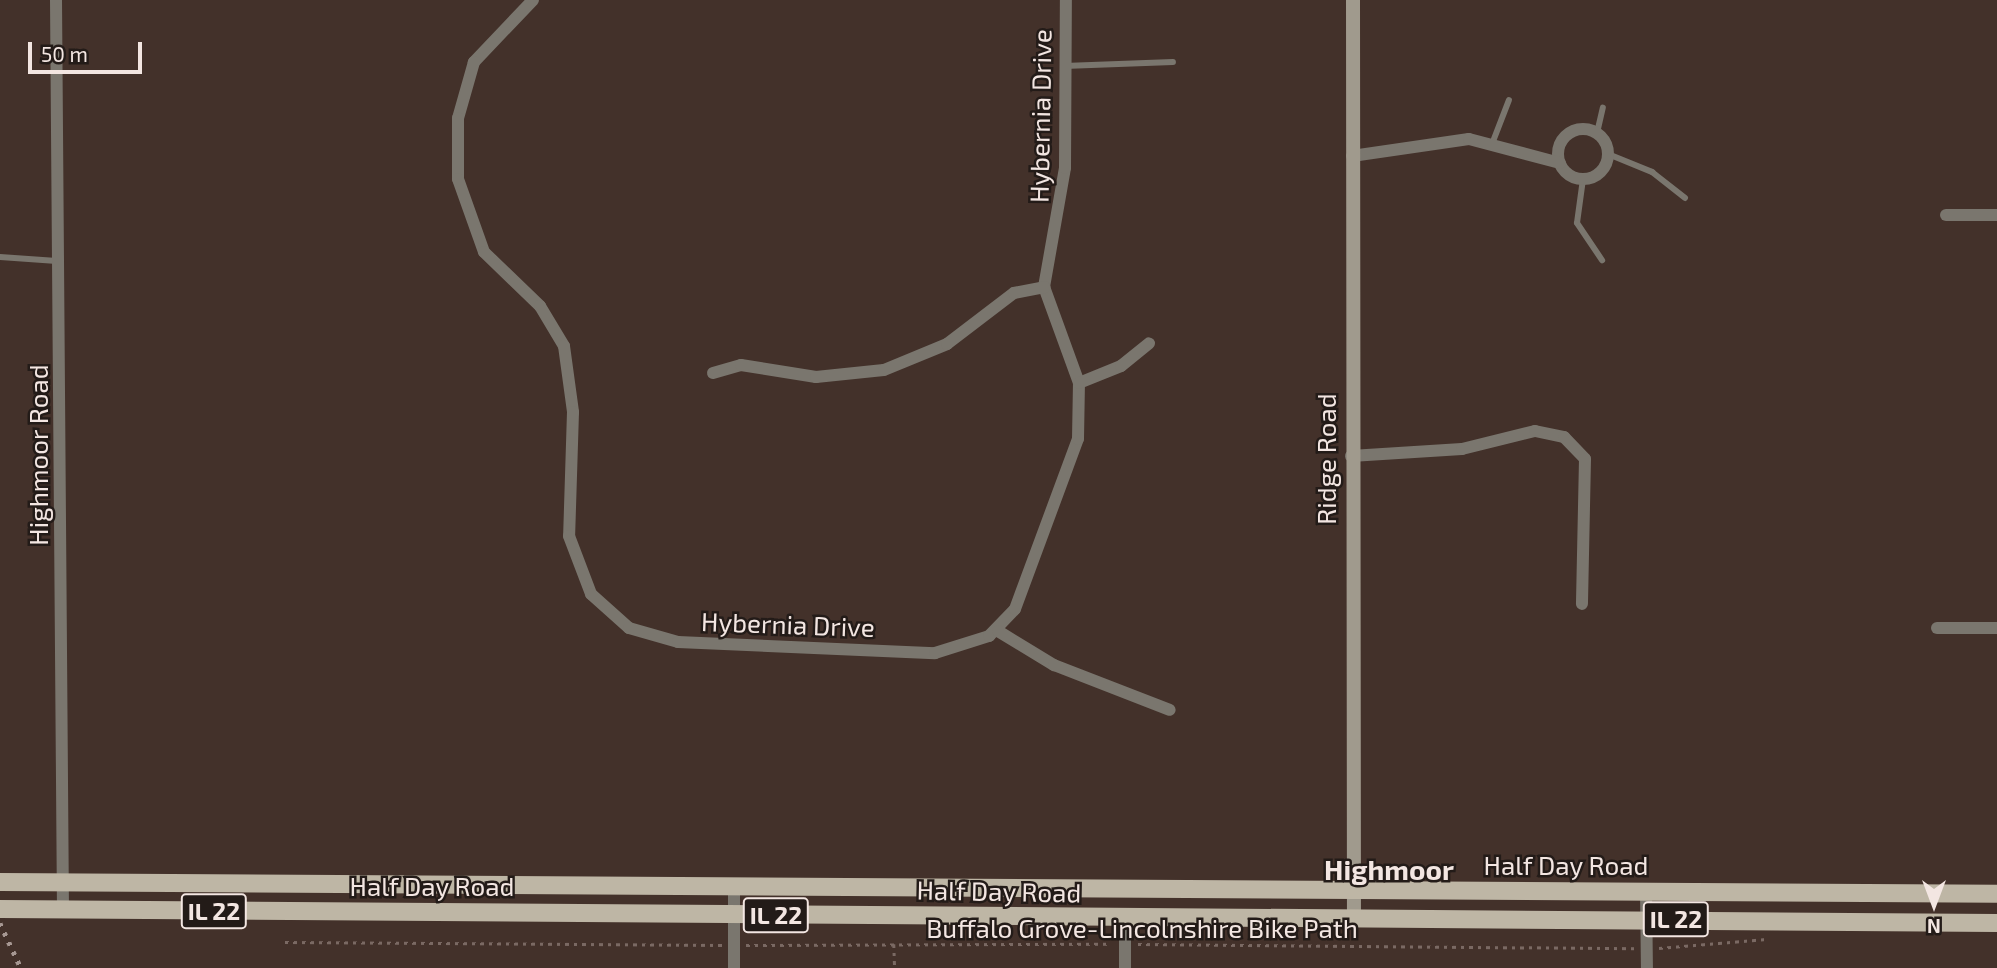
<!DOCTYPE html>
<html>
<head>
<meta charset="utf-8">
<style>
	body { margin:0 }
	#map { position:relative; width:1997px; height:968px; overflow:hidden; background:#43312a; font-family:"Exo 2",sans-serif }
	div>[style] { position:absolute }
	.path>* { height:2.5px; margin-top:-1.25px; transform-origin:0; background:repeating-linear-gradient(90deg,#7a6963 0 3.5px,transparent 0 8.5px) }
	.lane>* { height:6px; margin:-3px; padding:0 3px; transform-origin:3px; border-radius:3px; background:#7a766e }
	.street>* { height:12px; margin:-6px; padding:0 6px; transform-origin:6px; border-radius:6px; background:#7a766e }
	.street>.ring { margin:-6px; padding:0; box-sizing:content-box; background:none; border:12px solid #7a766e; border-radius:50% }
	.secondary>* { height:14px; margin:-7px; padding:0 7px; transform-origin:7px; border-radius:7px; background:#a09a8d }
	.primary>* { height:18px; margin:-9px; padding:0 9px; transform-origin:9px; border-radius:9px; background:#beb6a5 }
	.rail>* { height:4.5px; margin-top:-2.25px; transform-origin:0; background:repeating-linear-gradient(90deg,#a69792 0 3.5px,transparent 0 10.5px) }
	span { translate:-50% -50%; white-space:nowrap; text-align:center; line-height:1.15; -webkit-text-stroke:5px #231b18; paint-order:stroke }
	.shield-label span { padding:2px 5px; background:#231b18; border:2px solid; border-radius:5px; -webkit-text-stroke-width:0 }
	.shield-label { font-size:24px; color:#f3e6e2; font-weight:700 }
	.street-label { font-size:26px; color:#f3e6e2 }
	.neighbourhood-label { font-size:28px; color:#f3e6e2; font-weight:700 }
	.north { position:absolute; left:1899px; top:870px; width:70px; height:70px; -webkit-text-stroke:5px #231b18; paint-order:stroke; rotate:180deg; font-size:19px; font-weight:700; line-height:28px; text-align:center; color:#f3e6e2 }
	.north::after { content:''; display:block; margin:auto; width:24px; height:32px; background:#f3e6e2; clip-path:polygon(50% 0,100% 100%,50% 72%,0 100%) }
	.scale { position:absolute; left:28px; top:42px; width:114px; height:32px; box-sizing:border-box; border:4px solid #f3e6e2; border-top:0; padding-left:9px; font-size:21px; line-height:24px; white-space:nowrap; color:#f3e6e2; -webkit-text-stroke:5px #231b18; paint-order:stroke }
</style>
</head>
<body>
<div id="map">
	<div class="path">
		<i style="left:285px;top:942px;width:437px;rotate:0.4deg"></i>
		<i style="left:894px;top:944px;width:24px;rotate:88deg"></i>
		<i style="left:1138px;top:944px;width:497px;rotate:0.5deg"></i>
		<i style="left:746px;top:945px;width:364px;rotate:-0.2deg"></i>
		<i style="left:1659px;top:948px;width:108px;rotate:-4.8deg"></i>
	</div>
	<div class="lane">
		<i style="left:1064px;top:66px;width:109px;rotate:-2.1deg"></i>
		<i style="left:1597px;top:133px;width:26px;rotate:-77deg"></i>
		<i style="left:1492px;top:144px;width:47px;rotate:-68.9deg"></i>
		<i style="left:1608px;top:154px;width:48px;rotate:22.2deg"></i>
		<i style="left:1652px;top:172px;width:42px;rotate:38.2deg"></i>
		<i style="left:1583px;top:179px;width:44px;rotate:97.8deg"></i>
		<i style="left:1577px;top:223px;width:45px;rotate:56deg"></i>
		<i style="left:0;top:257px;width:57px;rotate:4deg"></i>
	</div>
	<div class="street">
		<i style="left:56px;top:0;width:910px;rotate:89.56deg"></i>
		<i style="left:533px;top:0;width:86px;rotate:133.6deg"></i>
		<i style="left:474px;top:62px;width:58px;rotate:105.9deg"></i>
		<i style="left:458px;top:118px;width:61px;rotate:90deg"></i>
		<i style="left:458px;top:179px;width:77px;rotate:70.4deg"></i>
		<i style="left:484px;top:252px;width:78px;rotate:44deg"></i>
		<i style="left:540px;top:306px;width:47px;rotate:59deg"></i>
		<i style="left:564px;top:346px;width:67px;rotate:82.2deg"></i>
		<i style="left:573px;top:412px;width:124px;rotate:91.8deg"></i>
		<i style="left:569px;top:536px;width:62px;rotate:69.2deg"></i>
		<i style="left:591px;top:594px;width:51px;rotate:41.8deg"></i>
		<i style="left:629px;top:628px;width:51px;rotate:15.9deg"></i>
		<i style="left:678px;top:642px;width:257px;rotate:2.5deg"></i>
		<i style="left:935px;top:653px;width:57px;rotate:-17.5deg"></i>
		<i style="left:989px;top:636px;width:37px;rotate:-46deg"></i>
		<i style="left:1015px;top:609px;width:181px;rotate:-69.7deg"></i>
		<i style="left:1078px;top:439px;width:56px;rotate:-89deg"></i>
		<i style="left:1079px;top:383px;width:102px;rotate:-110deg"></i>
		<i style="left:1044px;top:287px;width:121px;rotate:-80deg"></i>
		<i style="left:1065px;top:168px;width:168px;rotate:-89.7deg"></i>
		<i class="ring" style="left:1558px;top:129px;width:38px;height:38px"></i>
		<i style="left:1352px;top:156px;width:118px;rotate:-8.3deg"></i>
		<i style="left:1469px;top:139px;width:94px;rotate:14.8deg"></i>
		<i style="left:1946px;top:215px;width:51px"></i>
		<i style="left:713px;top:373px;width:29px;rotate:-16deg"></i>
		<i style="left:741px;top:365px;width:76px;rotate:9.1deg"></i>
		<i style="left:816px;top:377px;width:68px;rotate:-5.9deg"></i>
		<i style="left:884px;top:370px;width:68px;rotate:-22.4deg"></i>
		<i style="left:947px;top:344px;width:84px;rotate:-37.3deg"></i>
		<i style="left:1014px;top:293px;width:31px;rotate:-11deg"></i>
		<i style="left:1079px;top:383px;width:45px;rotate:-22deg"></i>
		<i style="left:1121px;top:366px;width:36px;rotate:-39deg"></i>
		<i style="left:1351px;top:456px;width:111px;rotate:-3.6deg"></i>
		<i style="left:1462px;top:449px;width:75px;rotate:-13.9deg"></i>
		<i style="left:1535px;top:431px;width:30px;rotate:12deg"></i>
		<i style="left:1564px;top:437px;width:30px;rotate:46deg"></i>
		<i style="left:1585px;top:459px;width:145px;rotate:91.2deg"></i>
		<i style="left:1937px;top:628px;width:60px"></i>
		<i style="left:998px;top:631px;width:66px;rotate:31.3deg"></i>
		<i style="left:1054px;top:665px;width:124px;rotate:21.2deg"></i>
		<i style="left:1646px;top:891px;width:77px;rotate:89.3deg"></i>
		<i style="left:1125px;top:918px;width:50px;rotate:90deg"></i>
		<i style="left:734px;top:968px;width:84px;rotate:-90deg"></i>
	</div>
	<div class="secondary">
		<i style="left:1353px;top:0;width:918px;rotate:89.94deg"></i>
	</div>
	<div class="primary">
		<i style="left:0;top:882px;width:1997px;rotate:0.34deg"></i>
		<i style="left:0;top:909px;width:1997px;rotate:0.4deg"></i>
	</div>
	<div class="rail">
		<i style="left:0;top:923px;width:50px;rotate:65deg"></i>
	</div>
	<div class="shield-label">
		<span style="left:214px;top:911px">IL 22</span>
		<span style="left:776px;top:915px">IL 22</span>
		<span style="left:1676px;top:919px">IL 22</span>
	</div>
	<div class="street-label">
		<span style="left:1040px;top:116px;rotate:-89deg">Hybernia Drive</span>
		<span style="left:38px;top:455px;rotate:-90deg">Highmoor Road</span>
		<span style="left:1326px;top:459px;rotate:-90deg">Ridge Road</span>
		<span style="left:788px;top:624px;rotate:2deg">Hybernia Drive</span>
		<span style="left:1566px;top:865px">Half Day Road</span>
		<span style="left:432px;top:886px">Half Day Road</span>
		<span style="left:999px;top:891px;rotate:1deg">Half Day Road</span>
		<span style="left:1142px;top:928px">Buffalo Grove-Lincolnshire Bike Path</span>
	</div>
	<div class="neighbourhood-label">
		<span style="left:1389px;top:869px">Highmoor</span>
	</div>
	<div class="north">N</div>
	<div class="scale">50 m</div>
</div>
</body>
</html>
